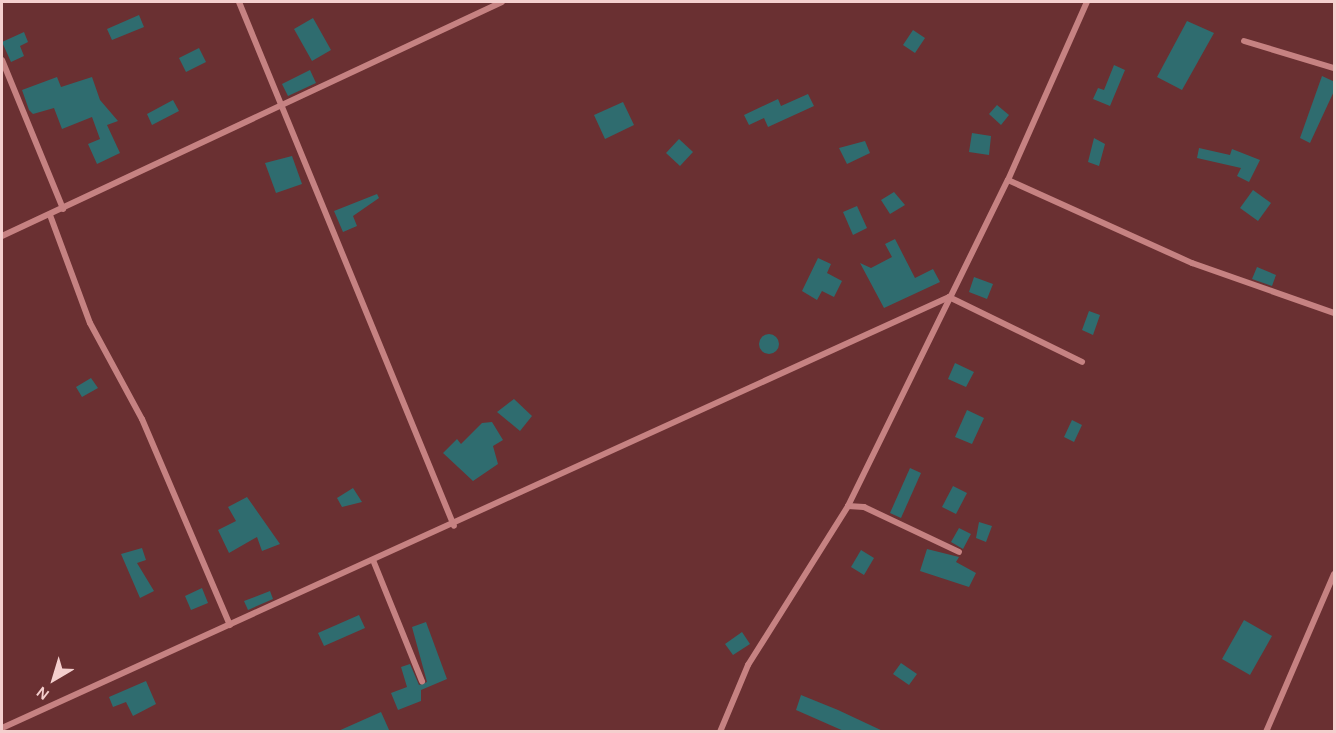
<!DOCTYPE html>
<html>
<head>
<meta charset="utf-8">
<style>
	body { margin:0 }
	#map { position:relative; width:1336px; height:733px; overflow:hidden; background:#6a3032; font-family:Karla,sans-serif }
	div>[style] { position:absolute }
	.building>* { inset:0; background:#2f6c6f }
	.round { border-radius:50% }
	.minor>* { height:6px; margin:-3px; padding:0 3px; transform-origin:3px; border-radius:3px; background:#c68282 }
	span { translate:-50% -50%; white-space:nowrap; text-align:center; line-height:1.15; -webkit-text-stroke:6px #6a3032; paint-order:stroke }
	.frame { position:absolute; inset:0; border:3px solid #f4cfce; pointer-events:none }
	.north { position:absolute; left:24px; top:649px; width:60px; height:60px; -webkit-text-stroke:4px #6a3032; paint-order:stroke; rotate:218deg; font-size:16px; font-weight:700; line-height:24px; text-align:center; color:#f4cfce }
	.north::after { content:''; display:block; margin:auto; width:21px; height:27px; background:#f4cfce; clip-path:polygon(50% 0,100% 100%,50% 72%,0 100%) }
</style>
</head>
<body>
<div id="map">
	<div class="building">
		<i style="clip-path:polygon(139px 15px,144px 27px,112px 40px,107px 29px)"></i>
		<i style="clip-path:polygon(313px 18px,331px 50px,312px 61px,294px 29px)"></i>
		<i style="clip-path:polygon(1187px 21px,1214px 33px,1182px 90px,1157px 77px)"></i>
		<i style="clip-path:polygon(913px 30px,925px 38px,915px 53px,903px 45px)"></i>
		<i style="clip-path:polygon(24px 32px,28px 42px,20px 46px,24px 56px,11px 62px,2px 42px)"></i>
		<i style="clip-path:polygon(199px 48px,206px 62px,186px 72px,179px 58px)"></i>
		<i style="clip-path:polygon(1114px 65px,1125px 70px,1110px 106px,1093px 99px,1098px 88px,1104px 90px)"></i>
		<i style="clip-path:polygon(310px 70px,316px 83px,288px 96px,282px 84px)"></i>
		<i style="clip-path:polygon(1322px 76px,1335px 82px,1335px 89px,1310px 143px,1300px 138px)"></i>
		<i style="clip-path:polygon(57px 77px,61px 87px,92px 77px,100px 100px,118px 121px,107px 125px,120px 153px,97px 164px,88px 144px,100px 139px,92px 117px,62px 129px,54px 108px,33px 114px,29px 110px,22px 90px)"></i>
		<i style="clip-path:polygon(808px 94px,814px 106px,768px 127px,764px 118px,749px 125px,744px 115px,778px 99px,781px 106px)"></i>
		<i style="clip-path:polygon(173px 100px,179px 111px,152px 125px,147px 114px)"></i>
		<i style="clip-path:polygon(623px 102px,634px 125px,605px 139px,594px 115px)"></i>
		<i style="clip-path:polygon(997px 105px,1009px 115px,1001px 125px,989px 114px)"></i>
		<i style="clip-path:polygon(972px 133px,991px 136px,989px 155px,969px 152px)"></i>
		<i style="clip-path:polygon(1094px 138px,1105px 144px,1099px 166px,1088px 162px)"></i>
		<i style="clip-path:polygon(679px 139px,693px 152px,680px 166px,666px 153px)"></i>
		<i style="clip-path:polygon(865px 141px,870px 153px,847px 164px,839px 148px)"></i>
		<i style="clip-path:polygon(1199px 148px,1230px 155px,1232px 149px,1260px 160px,1249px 182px,1237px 176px,1241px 168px,1197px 158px)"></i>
		<i style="clip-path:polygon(292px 156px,302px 184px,276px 193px,265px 163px)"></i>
		<i style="clip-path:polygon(1253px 190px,1271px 203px,1258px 221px,1240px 208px)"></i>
		<i style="clip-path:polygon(894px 192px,905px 205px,890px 214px,881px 200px)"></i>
		<i style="clip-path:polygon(377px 194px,379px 198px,353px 216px,357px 226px,343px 232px,334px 211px)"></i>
		<i style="clip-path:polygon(857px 206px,867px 228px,853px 235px,843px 212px)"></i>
		<i style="clip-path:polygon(895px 239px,915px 278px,933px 269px,940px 282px,884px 308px,860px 263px,871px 268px,892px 257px,885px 244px)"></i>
		<i style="clip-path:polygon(818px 258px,831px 264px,827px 273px,842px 281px,834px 297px,822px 291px,817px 300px,802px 291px)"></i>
		<i style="clip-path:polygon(1257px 267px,1276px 275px,1272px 286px,1252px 279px)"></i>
		<i style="clip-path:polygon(974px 277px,993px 284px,987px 299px,969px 292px)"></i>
		<i style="clip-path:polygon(1089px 311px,1100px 315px,1093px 335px,1082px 330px)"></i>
		<i class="round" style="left:759px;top:334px;width:20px;height:20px"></i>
		<i style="clip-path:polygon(955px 363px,974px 372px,966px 387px,948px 379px)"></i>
		<i style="clip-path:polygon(91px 378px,98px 388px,82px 397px,76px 387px)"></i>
		<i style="clip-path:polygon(514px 399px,532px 416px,520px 431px,497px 412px)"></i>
		<i style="clip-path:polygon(967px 410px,984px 418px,972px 444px,955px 437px)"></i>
		<i style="clip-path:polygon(1072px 420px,1082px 425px,1074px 442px,1064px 437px)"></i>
		<i style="clip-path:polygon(492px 422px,503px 440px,493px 446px,498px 464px,473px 481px,443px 453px,457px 439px,461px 444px,482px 423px)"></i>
		<i style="clip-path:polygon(910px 468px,921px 473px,901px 518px,890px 513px)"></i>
		<i style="clip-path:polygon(953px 486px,967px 493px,956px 514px,942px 507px)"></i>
		<i style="clip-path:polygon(353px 488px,362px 502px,342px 507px,337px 498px)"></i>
		<i style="clip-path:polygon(247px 497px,280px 544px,262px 551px,257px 537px,229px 553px,218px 530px,236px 521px,228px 507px)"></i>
		<i style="clip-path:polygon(979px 522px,992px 526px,986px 542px,976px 538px)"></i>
		<i style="clip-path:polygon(959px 528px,971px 534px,963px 549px,951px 542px)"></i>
		<i style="clip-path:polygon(142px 548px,146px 560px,137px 563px,154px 591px,140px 598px,121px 554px)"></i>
		<i style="clip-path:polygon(927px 549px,959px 557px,956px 562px,976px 573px,969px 587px,920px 571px)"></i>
		<i style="clip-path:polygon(861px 550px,874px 558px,864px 575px,851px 567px)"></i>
		<i style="clip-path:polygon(202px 588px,208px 603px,191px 610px,185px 596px)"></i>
		<i style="clip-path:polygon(270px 591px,273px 599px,248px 610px,244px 601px)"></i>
		<i style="clip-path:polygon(359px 615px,365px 628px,324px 646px,318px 633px)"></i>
		<i style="clip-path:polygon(1244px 620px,1272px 636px,1250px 675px,1222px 659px)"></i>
		<i style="clip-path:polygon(426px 622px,447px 679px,421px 690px,421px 701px,398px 710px,391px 693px,407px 687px,401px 667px,410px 664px,419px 685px,427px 682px,412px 627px)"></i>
		<i style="clip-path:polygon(742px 632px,750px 644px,733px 655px,725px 644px)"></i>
		<i style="clip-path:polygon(901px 663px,917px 674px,909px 685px,893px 674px)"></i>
		<i style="clip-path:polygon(146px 681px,156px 704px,133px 716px,126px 702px,113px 707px,109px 697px)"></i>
		<i style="clip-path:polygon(801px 695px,838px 710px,885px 732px,846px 732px,796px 710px)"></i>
		<i style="clip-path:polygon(381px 712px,390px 732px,336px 732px)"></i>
	</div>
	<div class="minor">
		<i style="left:239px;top:2px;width:566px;rotate:67.69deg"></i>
		<i style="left:1244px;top:41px;width:94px;rotate:16.7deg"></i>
		<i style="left:2px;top:60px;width:161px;rotate:67.7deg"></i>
		<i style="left:1008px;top:180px;width:202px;rotate:24.3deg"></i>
		<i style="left:1192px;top:263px;width:151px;rotate:19.4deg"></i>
		<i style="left:50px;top:215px;width:115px;rotate:69.7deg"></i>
		<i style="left:90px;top:323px;width:109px;rotate:61.6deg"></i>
		<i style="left:142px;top:419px;width:224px;rotate:66.9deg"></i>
		<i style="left:2px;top:236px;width:552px;rotate:-25.08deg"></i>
		<i style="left:848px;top:506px;width:16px;rotate:4deg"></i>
		<i style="left:864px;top:507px;width:105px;rotate:25.3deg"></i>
		<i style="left:373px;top:560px;width:131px;rotate:68deg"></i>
		<i style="left:2px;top:728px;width:1040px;rotate:-24.47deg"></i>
		<i style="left:949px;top:297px;width:148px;rotate:26deg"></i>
		<i style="left:720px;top:732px;width:73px;rotate:-67.3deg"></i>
		<i style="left:748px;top:665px;width:188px;rotate:-57.8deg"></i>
		<i style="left:848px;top:506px;width:363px;rotate:-63.9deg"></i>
		<i style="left:1008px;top:180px;width:195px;rotate:-66.1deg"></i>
		<i style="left:1266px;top:732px;width:172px;rotate:-66.7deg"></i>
	</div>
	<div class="frame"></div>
	<div class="north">N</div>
</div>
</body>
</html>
